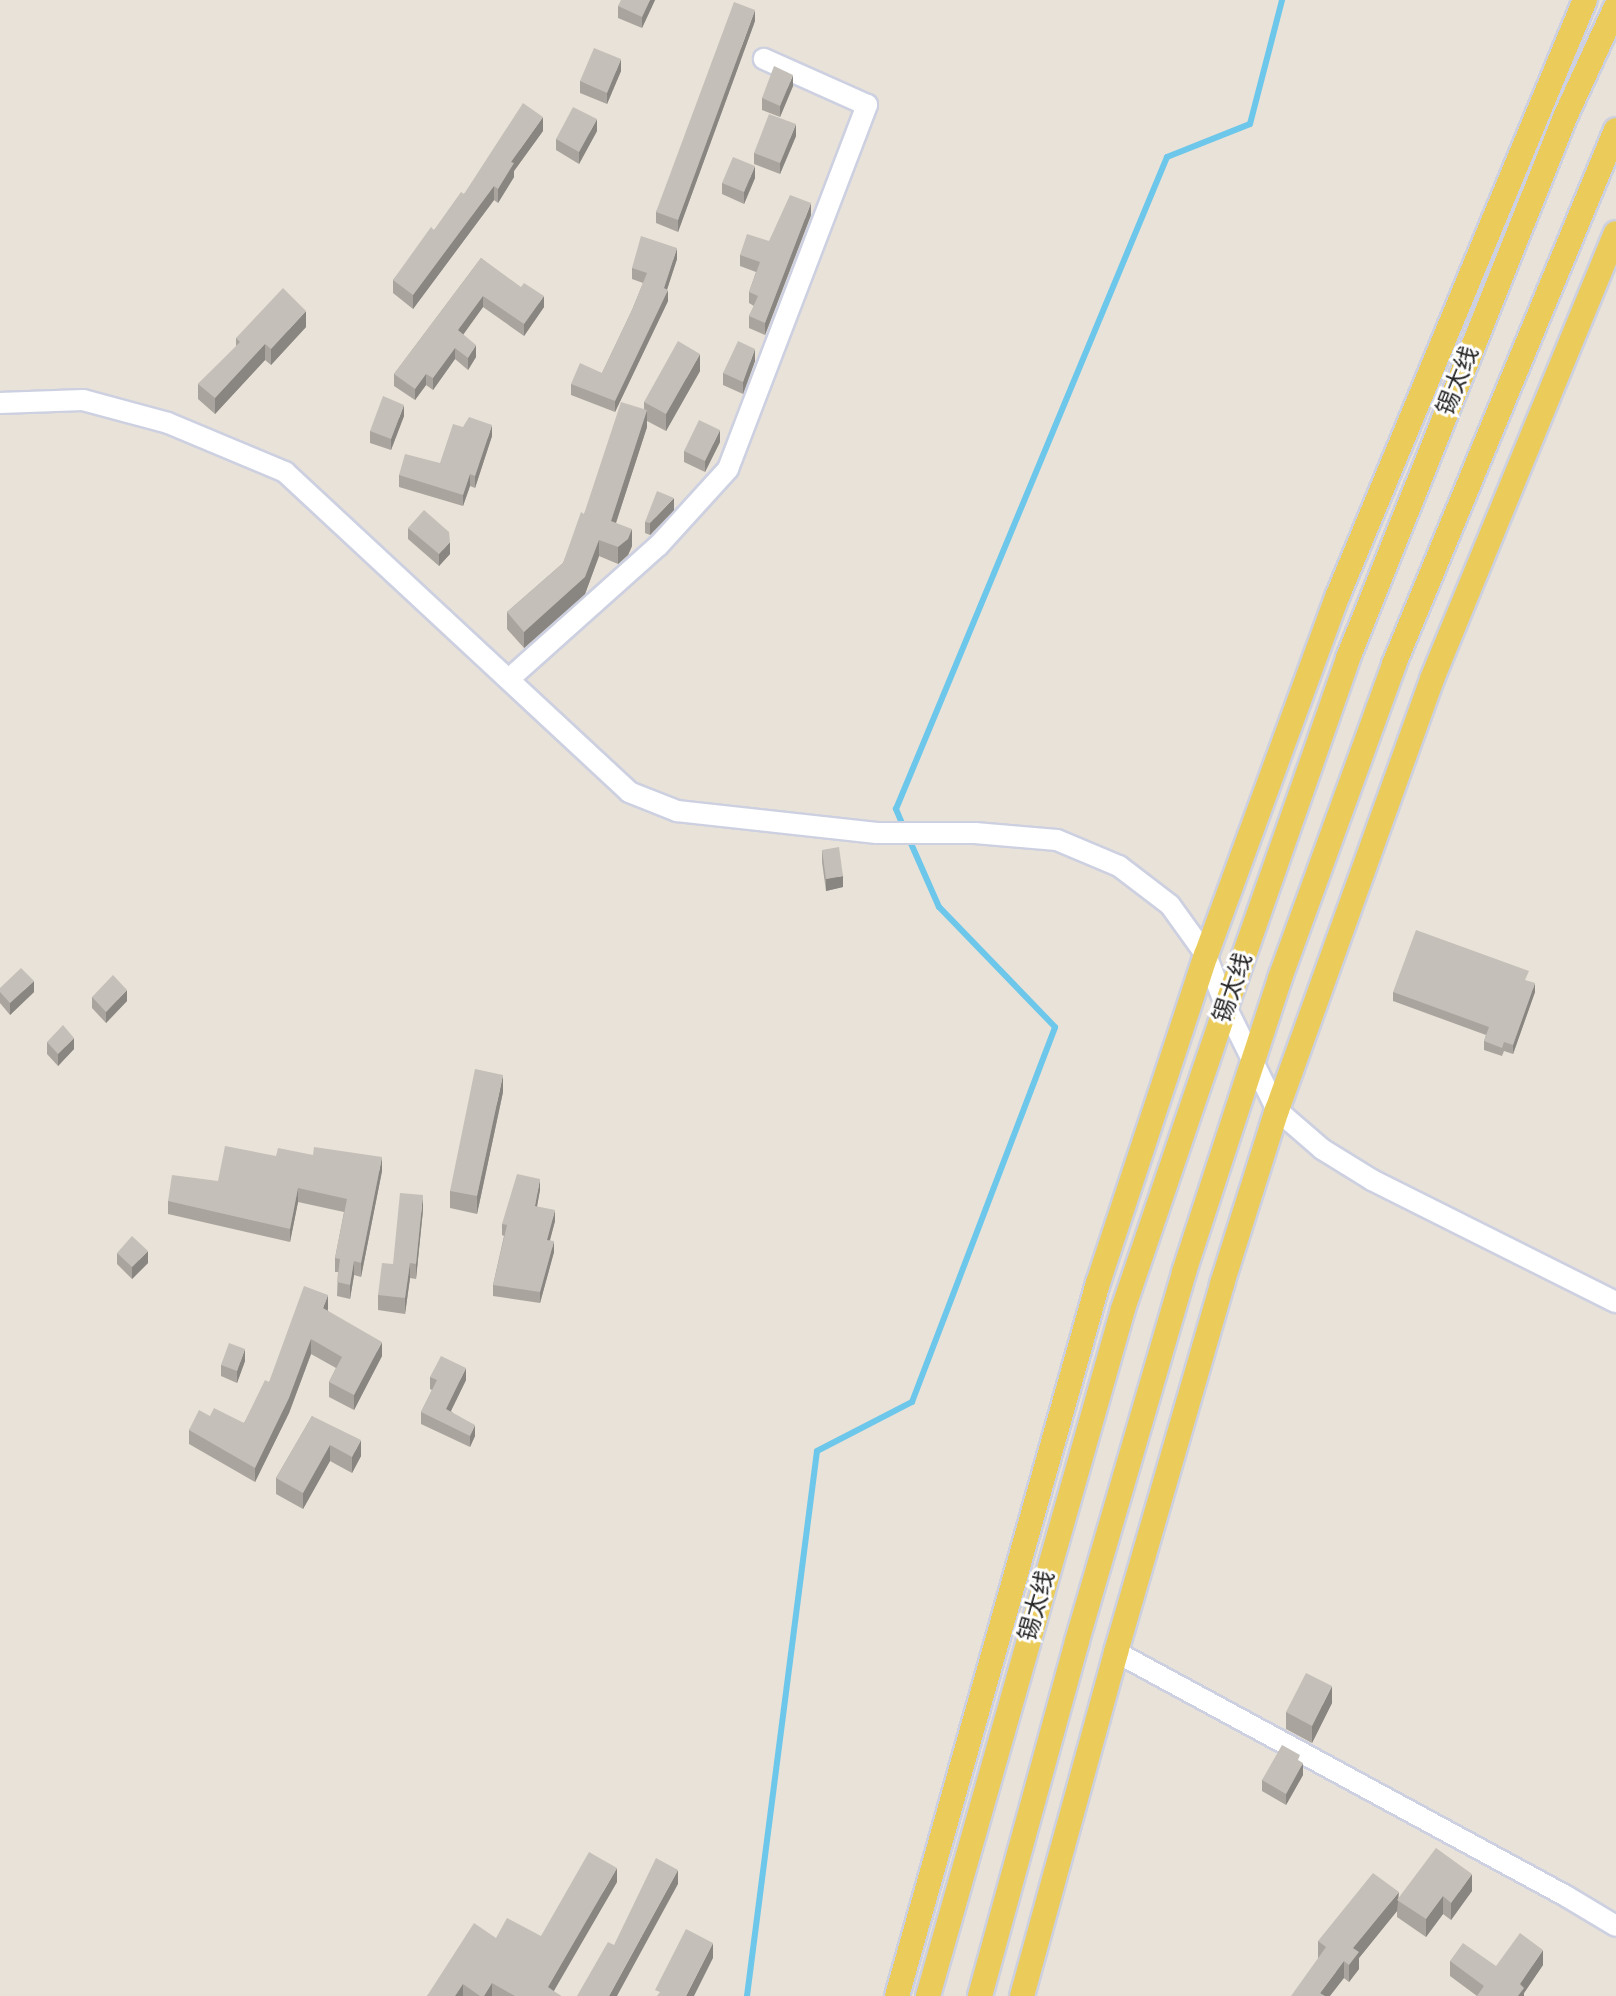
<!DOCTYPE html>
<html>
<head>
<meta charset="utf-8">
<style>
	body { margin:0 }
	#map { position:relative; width:1616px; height:1996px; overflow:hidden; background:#e9e2d8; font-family:"Source Sans 3","Noto Sans SC",sans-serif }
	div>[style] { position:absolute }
	.stream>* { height:6px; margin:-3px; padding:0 3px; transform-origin:3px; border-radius:3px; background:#6cc7ea }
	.roads { filter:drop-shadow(2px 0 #cdd0e0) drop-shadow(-2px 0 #cdd0e0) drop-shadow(0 2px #cdd0e0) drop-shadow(0 -2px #cdd0e0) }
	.minor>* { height:20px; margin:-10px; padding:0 10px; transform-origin:10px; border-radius:10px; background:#fff }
	.major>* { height:24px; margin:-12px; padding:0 12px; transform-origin:12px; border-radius:12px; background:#ebcc5a }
	.wall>* { inset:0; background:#a9a49e }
	.shaded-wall>* { inset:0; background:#898681 }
	.building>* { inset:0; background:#c4bfb8 }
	span { translate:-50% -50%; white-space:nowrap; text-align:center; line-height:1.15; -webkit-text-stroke:6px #fff; paint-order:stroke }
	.street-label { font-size:24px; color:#262626 }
</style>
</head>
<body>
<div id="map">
	<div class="stream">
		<i style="left:904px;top:828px;width:21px;rotate:-113deg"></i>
		<i style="left:896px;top:809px;width:706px;rotate:-67.43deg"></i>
		<i style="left:1167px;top:157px;width:89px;rotate:-21.7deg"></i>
		<i style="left:1250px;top:124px;width:128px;rotate:-75.5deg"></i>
		<i style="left:747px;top:1996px;width:549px;rotate:-82.68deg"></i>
		<i style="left:817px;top:1451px;width:107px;rotate:-27.3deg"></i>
		<i style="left:912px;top:1402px;width:401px;rotate:-69.1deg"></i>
		<i style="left:1055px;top:1027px;width:167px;rotate:-134deg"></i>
		<i style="left:939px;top:907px;width:74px;rotate:-113.8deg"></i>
	</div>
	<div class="roads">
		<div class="minor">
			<i style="left:0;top:403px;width:83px;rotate:-2.1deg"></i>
			<i style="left:83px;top:400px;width:88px;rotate:15.1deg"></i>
			<i style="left:168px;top:423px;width:127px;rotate:22.7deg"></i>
			<i style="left:285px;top:472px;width:470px;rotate:42.9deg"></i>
			<i style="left:629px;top:792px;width:52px;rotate:21.6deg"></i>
			<i style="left:677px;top:811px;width:201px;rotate:6.3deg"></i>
			<i style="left:877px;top:833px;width:98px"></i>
			<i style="left:975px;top:833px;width:82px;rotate:4.9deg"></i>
			<i style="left:1057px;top:840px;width:67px;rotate:22.8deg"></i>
			<i style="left:1119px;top:866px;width:64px;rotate:37.4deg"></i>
			<i style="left:1170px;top:905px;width:62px;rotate:54.2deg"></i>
			<i style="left:1206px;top:955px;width:56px;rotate:69deg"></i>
			<i style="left:1226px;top:1007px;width:115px;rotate:63.7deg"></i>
			<i style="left:1277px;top:1110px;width:60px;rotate:40.9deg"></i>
			<i style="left:1322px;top:1149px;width:59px;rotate:31.8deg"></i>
			<i style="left:1372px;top:1180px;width:273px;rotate:26.6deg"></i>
			<i style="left:509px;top:679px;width:200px;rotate:-41.8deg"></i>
			<i style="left:658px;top:546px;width:104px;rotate:-47.7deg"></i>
			<i style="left:728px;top:469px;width:390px;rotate:-69.1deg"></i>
			<i style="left:867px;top:105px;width:113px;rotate:-155.9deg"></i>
			<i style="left:1116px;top:1652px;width:512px;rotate:28.47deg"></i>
			<i style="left:1566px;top:1896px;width:58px;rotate:31deg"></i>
		</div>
		<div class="major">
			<i style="left:897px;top:1996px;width:741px;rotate:-74.26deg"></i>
			<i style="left:1098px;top:1283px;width:345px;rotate:-71.8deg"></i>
			<i style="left:1206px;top:955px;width:383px;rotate:-69.9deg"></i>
			<i style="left:1338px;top:595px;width:644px;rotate:-67.46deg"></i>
			<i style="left:928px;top:1996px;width:714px;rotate:-74.15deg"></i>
			<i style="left:1123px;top:1309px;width:319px;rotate:-71.2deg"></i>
			<i style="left:1226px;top:1007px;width:370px;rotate:-70.7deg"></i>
			<i style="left:1348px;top:658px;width:585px;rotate:-68.13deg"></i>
			<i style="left:1566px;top:115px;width:119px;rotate:-65.2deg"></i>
			<i style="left:980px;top:1996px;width:368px;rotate:-74.7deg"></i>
			<i style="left:1077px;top:1641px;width:384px;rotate:-73.8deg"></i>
			<i style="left:1184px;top:1272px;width:309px;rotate:-71.9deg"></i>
			<i style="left:1280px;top:978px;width:334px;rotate:-70deg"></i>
			<i style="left:1394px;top:664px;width:578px;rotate:-67.43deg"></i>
			<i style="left:1022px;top:1996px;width:357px;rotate:-74.7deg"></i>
			<i style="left:1116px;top:1652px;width:383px;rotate:-73.9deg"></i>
			<i style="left:1222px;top:1284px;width:182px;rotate:-72.5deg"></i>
			<i style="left:1277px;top:1110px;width:458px;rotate:-70.2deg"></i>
			<i style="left:1432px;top:679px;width:482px;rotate:-67.6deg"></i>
		</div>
	</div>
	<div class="wall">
		<i style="clip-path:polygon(655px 0,642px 28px,618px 18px,618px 6px)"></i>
		<i style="clip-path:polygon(755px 21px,678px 232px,656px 223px,656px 212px)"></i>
		<i style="clip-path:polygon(621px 71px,607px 104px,580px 93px,580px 81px)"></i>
		<i style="clip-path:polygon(793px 86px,780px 117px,762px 110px,762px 98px)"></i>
		<i style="clip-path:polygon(543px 131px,514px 171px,514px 177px,498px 203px,494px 200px,413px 309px,393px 293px,393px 280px,464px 194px)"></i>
		<i style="clip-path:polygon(597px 131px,579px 164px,556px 150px,556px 139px)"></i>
		<i style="clip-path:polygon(796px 136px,780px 174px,754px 164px,754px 153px)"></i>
		<i style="clip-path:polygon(755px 178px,744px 204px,722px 194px,722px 183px)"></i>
		<i style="clip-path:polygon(811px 215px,765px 335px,749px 328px,749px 316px,754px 306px,749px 303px,749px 292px,756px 272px,740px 266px,740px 255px,769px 241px)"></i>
		<i style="clip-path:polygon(481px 258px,544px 307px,524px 336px,483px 307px,463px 334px,476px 357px,468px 370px,455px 359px,433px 390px,426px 385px,415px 400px,394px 386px,394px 374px)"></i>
		<i style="clip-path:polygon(677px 259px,667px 289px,668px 301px,615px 412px,571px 395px,571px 384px,602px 373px,632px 310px,643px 283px,632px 279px,632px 268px)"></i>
		<i style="clip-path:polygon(306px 327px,271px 365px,265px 360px,215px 414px,198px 399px,198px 384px,236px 347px,236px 338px)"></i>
		<i style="clip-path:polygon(755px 361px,743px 394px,723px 385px,723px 373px)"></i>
		<i style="clip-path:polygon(700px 371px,666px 431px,647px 421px,647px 427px,616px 523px,632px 546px,628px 555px,618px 564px,599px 556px,585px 594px,524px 648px,507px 629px,507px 612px,563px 563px,584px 514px,644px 409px,644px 402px)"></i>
		<i style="clip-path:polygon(404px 416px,391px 450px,370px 443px,370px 431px)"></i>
		<i style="clip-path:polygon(492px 436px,475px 488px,470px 486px,463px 506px,399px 487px,399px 475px,440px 463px)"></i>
		<i style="clip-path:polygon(720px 442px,705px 472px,684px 462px,684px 451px)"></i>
		<i style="clip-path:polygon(674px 510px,650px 535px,645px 533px,645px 522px)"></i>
		<i style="clip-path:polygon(408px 528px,450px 554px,439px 566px,408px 539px)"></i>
		<i style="clip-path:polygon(822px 850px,843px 887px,826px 891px,822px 862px)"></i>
		<i style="clip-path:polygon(1528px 981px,1535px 992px,1513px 1054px,1504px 1051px,1502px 1056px,1484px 1050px,1484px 1041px,1486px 1035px,1393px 1001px,1393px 992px)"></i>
		<i style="clip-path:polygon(0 988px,34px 992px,10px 1015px,0 1003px)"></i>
		<i style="clip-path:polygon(92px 997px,127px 1001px,106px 1023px,92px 1008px)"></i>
		<i style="clip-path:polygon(47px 1042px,74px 1049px,58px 1066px,47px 1054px)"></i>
		<i style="clip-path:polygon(503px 1092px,477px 1214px,450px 1208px,450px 1191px)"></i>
		<i style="clip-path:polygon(276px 1156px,382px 1171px,361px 1277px,354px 1275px,350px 1299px,337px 1296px,338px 1272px,335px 1272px,335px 1258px,344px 1212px,298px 1202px,290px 1242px,168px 1214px,168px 1201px,218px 1181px)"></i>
		<i style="clip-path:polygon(540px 1190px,537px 1206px,555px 1221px,550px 1240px,554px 1252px,540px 1303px,493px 1296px,493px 1285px,504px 1236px,502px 1235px,502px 1224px)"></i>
		<i style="clip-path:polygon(423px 1210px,416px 1279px,410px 1278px,405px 1314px,378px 1310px,378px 1295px)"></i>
		<i style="clip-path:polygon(117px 1253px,148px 1263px,132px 1279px,117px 1264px)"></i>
		<i style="clip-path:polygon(328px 1309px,328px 1311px,382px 1356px,354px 1410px,329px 1397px,329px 1382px,336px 1368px,311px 1354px,289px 1413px,255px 1482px,189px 1444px,189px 1430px,210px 1416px,244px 1423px,269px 1382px)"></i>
		<i style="clip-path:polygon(245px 1361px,237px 1383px,221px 1376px,221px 1365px)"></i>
		<i style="clip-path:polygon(430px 1377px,466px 1380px,451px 1411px,475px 1436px,470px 1447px,421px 1424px,421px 1412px,432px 1390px,430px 1389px)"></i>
		<i style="clip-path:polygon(312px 1416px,361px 1456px,352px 1473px,330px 1461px,303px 1509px,276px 1494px,276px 1478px)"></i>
		<i style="clip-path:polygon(1332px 1703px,1312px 1743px,1286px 1729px,1286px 1712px)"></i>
		<i style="clip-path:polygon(1300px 1762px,1303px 1775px,1286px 1805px,1262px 1791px,1262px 1780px)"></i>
		<i style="clip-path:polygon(617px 1882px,553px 1991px,561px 1996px,427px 1996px,496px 1938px,541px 1936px)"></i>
		<i style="clip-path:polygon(1472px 1891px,1451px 1920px,1443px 1914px,1426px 1937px,1397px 1917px,1397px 1911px,1359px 1958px,1359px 1969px,1349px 1982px,1318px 1958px,1318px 1941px,1399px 1898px)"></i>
		<i style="clip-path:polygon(1450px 1961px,1496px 1966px,1543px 1965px,1524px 1993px,1524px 1996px,1477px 1996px,1450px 1976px)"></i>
	</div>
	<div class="shaded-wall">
		<i style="clip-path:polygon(650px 0,655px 0,642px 28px,642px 17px)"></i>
		<i style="clip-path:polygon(755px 10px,755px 21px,678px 232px,678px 220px)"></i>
		<i style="clip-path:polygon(621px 59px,621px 71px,607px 104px,607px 93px)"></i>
		<i style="clip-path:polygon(793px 75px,793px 86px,780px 117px,780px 106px)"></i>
		<i style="clip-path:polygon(543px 117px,543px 131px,514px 171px,514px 177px,498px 203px,498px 189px,511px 162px)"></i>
		<i style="clip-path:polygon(597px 119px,597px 131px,579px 164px,579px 152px)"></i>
		<i style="clip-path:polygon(796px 124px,796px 136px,780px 174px,780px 163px)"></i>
		<i style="clip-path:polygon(755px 166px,755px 178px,744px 204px,744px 192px)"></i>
		<i style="clip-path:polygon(494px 186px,494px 200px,413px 309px,413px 295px)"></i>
		<i style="clip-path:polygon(811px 203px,811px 215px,765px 335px,765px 323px)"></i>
		<i style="clip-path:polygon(677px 248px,677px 259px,664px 299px,664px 288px)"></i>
		<i style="clip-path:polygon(668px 290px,668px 301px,615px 412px,615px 401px)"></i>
		<i style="clip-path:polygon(483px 296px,483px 307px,458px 342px,458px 330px)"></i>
		<i style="clip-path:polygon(544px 296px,544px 307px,524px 336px,524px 324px)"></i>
		<i style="clip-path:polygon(306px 311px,306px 327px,271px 365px,271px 349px)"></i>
		<i style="clip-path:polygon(265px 344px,265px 360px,215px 414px,215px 398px)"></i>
		<i style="clip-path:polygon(476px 345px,476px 357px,468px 370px,468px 358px)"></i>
		<i style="clip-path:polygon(455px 348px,455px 359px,433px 390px,433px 378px)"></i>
		<i style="clip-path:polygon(755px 349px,755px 361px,743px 394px,743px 382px)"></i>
		<i style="clip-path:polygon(700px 354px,700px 371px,666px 431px,666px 414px)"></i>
		<i style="clip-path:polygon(426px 374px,426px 385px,415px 400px,415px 389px)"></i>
		<i style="clip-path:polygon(404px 405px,404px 416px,391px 450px,391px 439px)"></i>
		<i style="clip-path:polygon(647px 410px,647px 427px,611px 538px,611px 521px)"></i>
		<i style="clip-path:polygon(492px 425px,492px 436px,475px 488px,475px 476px)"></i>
		<i style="clip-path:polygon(720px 430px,720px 442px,705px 472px,705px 461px)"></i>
		<i style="clip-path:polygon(470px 474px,470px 486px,463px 506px,463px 495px)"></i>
		<i style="clip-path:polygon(674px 498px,674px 510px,650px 535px,650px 523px)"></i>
		<i style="clip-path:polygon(632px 529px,632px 546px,628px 555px,618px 564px,618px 547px)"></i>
		<i style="clip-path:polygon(599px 540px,599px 556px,585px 594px,524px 648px,524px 632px)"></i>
		<i style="clip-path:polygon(450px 542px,450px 554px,439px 566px,439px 554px)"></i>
		<i style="clip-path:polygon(843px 876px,843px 887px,826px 891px,826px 879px)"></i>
		<i style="clip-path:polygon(34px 981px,34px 992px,10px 1015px,10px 1003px)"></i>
		<i style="clip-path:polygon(1535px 983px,1535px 992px,1513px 1054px,1513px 1045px)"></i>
		<i style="clip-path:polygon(127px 990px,127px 1001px,106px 1023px,106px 1012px)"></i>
		<i style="clip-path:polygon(74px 1038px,74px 1049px,58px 1066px,58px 1054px)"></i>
		<i style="clip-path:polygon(503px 1075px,503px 1092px,477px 1214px,477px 1196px)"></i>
		<i style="clip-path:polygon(382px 1157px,382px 1171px,361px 1277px,361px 1263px)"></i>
		<i style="clip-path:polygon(540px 1179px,540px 1190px,535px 1217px,535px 1206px)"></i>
		<i style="clip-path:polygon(298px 1188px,298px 1202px,290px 1242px,290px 1229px)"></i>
		<i style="clip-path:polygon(423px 1195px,423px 1210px,416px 1279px,416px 1264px)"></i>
		<i style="clip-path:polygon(555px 1210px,555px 1221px,547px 1251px,547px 1240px)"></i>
		<i style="clip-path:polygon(554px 1241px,554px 1252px,540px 1303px,540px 1292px)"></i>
		<i style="clip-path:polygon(148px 1251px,148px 1263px,132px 1279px,132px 1267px)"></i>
		<i style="clip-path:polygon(354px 1261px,354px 1275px,350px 1299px,350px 1285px)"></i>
		<i style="clip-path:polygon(410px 1263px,410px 1278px,405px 1314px,405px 1298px)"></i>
		<i style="clip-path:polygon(328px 1295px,328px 1309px,323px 1323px,323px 1308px)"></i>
		<i style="clip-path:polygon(311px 1339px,311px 1354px,289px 1413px,255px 1482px,255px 1468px)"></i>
		<i style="clip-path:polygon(382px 1342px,382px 1356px,354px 1410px,354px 1395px)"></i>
		<i style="clip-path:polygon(245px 1349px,245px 1361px,237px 1383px,237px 1371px)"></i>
		<i style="clip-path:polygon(466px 1368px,466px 1380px,446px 1421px,446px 1409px)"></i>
		<i style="clip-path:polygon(475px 1425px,475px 1436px,470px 1447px,470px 1436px)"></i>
		<i style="clip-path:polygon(361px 1440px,361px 1456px,352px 1473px,352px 1457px)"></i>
		<i style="clip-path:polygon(330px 1445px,330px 1461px,303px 1509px,303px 1493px)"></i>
		<i style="clip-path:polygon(1332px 1686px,1332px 1703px,1312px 1743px,1312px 1726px)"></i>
		<i style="clip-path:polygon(1303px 1763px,1303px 1775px,1286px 1805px,1286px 1794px)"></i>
		<i style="clip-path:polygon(617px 1868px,617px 1882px,551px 1996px,548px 1987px)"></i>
		<i style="clip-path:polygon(678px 1870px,678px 1884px,617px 1996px,609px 1996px)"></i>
		<i style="clip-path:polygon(1472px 1874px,1472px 1891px,1451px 1920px,1451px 1903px)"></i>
		<i style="clip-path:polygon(1399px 1892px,1397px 1911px,1359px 1958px,1359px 1969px,1349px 1982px,1349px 1965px,1353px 1948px)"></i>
		<i style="clip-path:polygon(1443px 1896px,1443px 1914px,1426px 1937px,1426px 1919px)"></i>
		<i style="clip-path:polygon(713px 1943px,713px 1958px,694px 1996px,686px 1996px)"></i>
		<i style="clip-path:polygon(1543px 1950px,1543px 1965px,1524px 1993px,1524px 1996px,1518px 1996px,1520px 1984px)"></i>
		<i style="clip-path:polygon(1344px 1961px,1344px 1978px,1330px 1996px,1320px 1996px,1320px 1993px)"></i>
		<i style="clip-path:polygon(492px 1983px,492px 1996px,484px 1996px)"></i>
		<i style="clip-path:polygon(463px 1984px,463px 1996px,455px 1996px)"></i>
	</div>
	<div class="building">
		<i style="clip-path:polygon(621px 0,650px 0,642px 17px,618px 6px)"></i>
		<i style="clip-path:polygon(734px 2px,755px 10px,678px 220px,656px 212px)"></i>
		<i style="clip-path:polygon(594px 48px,621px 59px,607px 93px,580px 81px)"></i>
		<i style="clip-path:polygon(774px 66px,793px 75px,780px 106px,762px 98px)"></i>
		<i style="clip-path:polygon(523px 103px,543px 117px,511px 162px,514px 163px,498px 189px,494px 186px,413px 295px,393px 280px,431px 227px,434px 230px,461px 192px,464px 194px)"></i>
		<i style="clip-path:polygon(573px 107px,597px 119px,579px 152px,556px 139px)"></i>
		<i style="clip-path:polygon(769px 114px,796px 124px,780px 163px,754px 153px)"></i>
		<i style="clip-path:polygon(733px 157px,755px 166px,744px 192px,722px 183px)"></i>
		<i style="clip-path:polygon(790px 195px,811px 203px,765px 323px,749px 316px,758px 296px,749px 292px,760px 262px,740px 255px,747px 234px,769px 241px)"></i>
		<i style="clip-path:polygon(641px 236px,677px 248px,664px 288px,668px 290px,615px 401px,571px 384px,580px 363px,602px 373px,632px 310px,647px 273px,632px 268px)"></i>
		<i style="clip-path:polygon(481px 258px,521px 287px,524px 283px,544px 296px,524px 324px,483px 296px,458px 330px,476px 345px,468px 358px,455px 348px,433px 378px,426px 374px,415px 389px,394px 374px)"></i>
		<i style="clip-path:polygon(283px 288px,306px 311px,271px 349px,265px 344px,215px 398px,198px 384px,240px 342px,236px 338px)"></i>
		<i style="clip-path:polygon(678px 341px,700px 354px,666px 414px,644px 402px)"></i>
		<i style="clip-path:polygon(738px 341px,755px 349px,743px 382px,723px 373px)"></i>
		<i style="clip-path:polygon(383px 396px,404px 405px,391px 439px,370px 431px)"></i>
		<i style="clip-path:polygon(621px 402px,647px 410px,611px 521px,632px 529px,628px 539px,618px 547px,599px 540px,585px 577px,524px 632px,507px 612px,563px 563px,581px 512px,584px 514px)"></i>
		<i style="clip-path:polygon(469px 417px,492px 425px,475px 476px,470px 474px,463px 495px,399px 475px,405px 454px,440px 463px,453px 424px,463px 427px)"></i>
		<i style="clip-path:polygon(699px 420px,720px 430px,705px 461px,684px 451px)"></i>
		<i style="clip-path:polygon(657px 491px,674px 498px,650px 523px,645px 522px)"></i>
		<i style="clip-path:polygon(424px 510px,449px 532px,450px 542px,439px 554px,408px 528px)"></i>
		<i style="clip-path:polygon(839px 847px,843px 876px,826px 879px,822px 850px)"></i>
		<i style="clip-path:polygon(1416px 930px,1529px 971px,1525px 980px,1535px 983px,1513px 1045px,1504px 1042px,1502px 1048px,1484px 1041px,1489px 1027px,1393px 992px)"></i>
		<i style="clip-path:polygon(21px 968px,34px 981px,10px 1003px,0 992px,0 988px)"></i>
		<i style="clip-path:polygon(113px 975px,127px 990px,106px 1012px,92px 997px)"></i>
		<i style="clip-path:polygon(63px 1025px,74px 1038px,58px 1054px,47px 1042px)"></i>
		<i style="clip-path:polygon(475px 1069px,503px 1075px,477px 1196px,450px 1191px)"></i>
		<i style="clip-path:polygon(225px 1146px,276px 1156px,278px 1148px,313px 1155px,314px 1147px,382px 1157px,361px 1263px,354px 1261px,350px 1285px,337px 1282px,340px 1259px,335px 1258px,347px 1199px,298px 1188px,290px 1229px,168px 1201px,172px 1175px,218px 1181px)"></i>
		<i style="clip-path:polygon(517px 1174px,540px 1179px,535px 1206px,555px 1210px,547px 1240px,554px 1241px,540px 1292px,493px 1285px,507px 1225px,502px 1224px)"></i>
		<i style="clip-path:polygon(400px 1193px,423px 1195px,416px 1264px,410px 1263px,405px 1298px,378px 1295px,382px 1263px,393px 1264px)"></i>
		<i style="clip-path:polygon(132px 1236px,148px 1251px,132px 1267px,117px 1253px)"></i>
		<i style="clip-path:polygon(304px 1286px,328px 1295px,323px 1308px,382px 1342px,354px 1395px,329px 1382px,342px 1357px,311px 1339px,289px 1398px,255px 1468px,189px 1430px,199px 1410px,210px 1416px,214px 1408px,244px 1423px,265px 1380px,269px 1382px)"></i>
		<i style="clip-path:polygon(229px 1343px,245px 1349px,237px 1371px,221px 1365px)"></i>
		<i style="clip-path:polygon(441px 1356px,466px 1368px,446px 1409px,475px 1425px,470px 1436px,421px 1412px,437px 1380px,430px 1377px)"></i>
		<i style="clip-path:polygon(312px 1416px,361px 1440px,352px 1457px,330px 1445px,303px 1493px,276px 1478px)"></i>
		<i style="clip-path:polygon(1306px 1673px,1332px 1686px,1312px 1726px,1286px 1712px)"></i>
		<i style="clip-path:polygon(1282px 1745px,1300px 1755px,1298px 1760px,1303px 1763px,1286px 1794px,1262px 1780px)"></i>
		<i style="clip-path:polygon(1436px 1848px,1472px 1874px,1451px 1903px,1443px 1896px,1426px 1919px,1397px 1900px)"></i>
		<i style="clip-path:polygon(589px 1852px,617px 1868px,548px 1987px,561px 1996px,515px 1996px,492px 1983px,484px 1996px,480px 1996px,463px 1984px,455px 1996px,427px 1996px,474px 1923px,496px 1938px,507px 1918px,541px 1936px)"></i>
		<i style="clip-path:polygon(656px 1858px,678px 1870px,609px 1996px,577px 1996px,608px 1942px,614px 1945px)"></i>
		<i style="clip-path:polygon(1373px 1873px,1399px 1892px,1353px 1948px,1359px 1952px,1349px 1965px,1344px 1961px,1320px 1993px,1325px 1996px,1291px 1996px,1326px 1947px,1318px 1941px)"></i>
		<i style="clip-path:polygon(686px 1929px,713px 1943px,686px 1996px,657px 1996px,660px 1992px,655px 1990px)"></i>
		<i style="clip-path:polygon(1520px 1933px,1543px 1950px,1520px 1984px,1524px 1988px,1518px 1996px,1477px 1996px,1484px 1986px,1450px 1961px,1463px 1943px,1496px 1966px)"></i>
	</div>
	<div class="street-label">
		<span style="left:1458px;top:381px;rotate:-68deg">锡太线</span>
		<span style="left:1233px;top:988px;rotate:-71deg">锡太线</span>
		<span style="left:1037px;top:1606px;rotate:-74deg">锡太线</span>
	</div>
</div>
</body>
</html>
